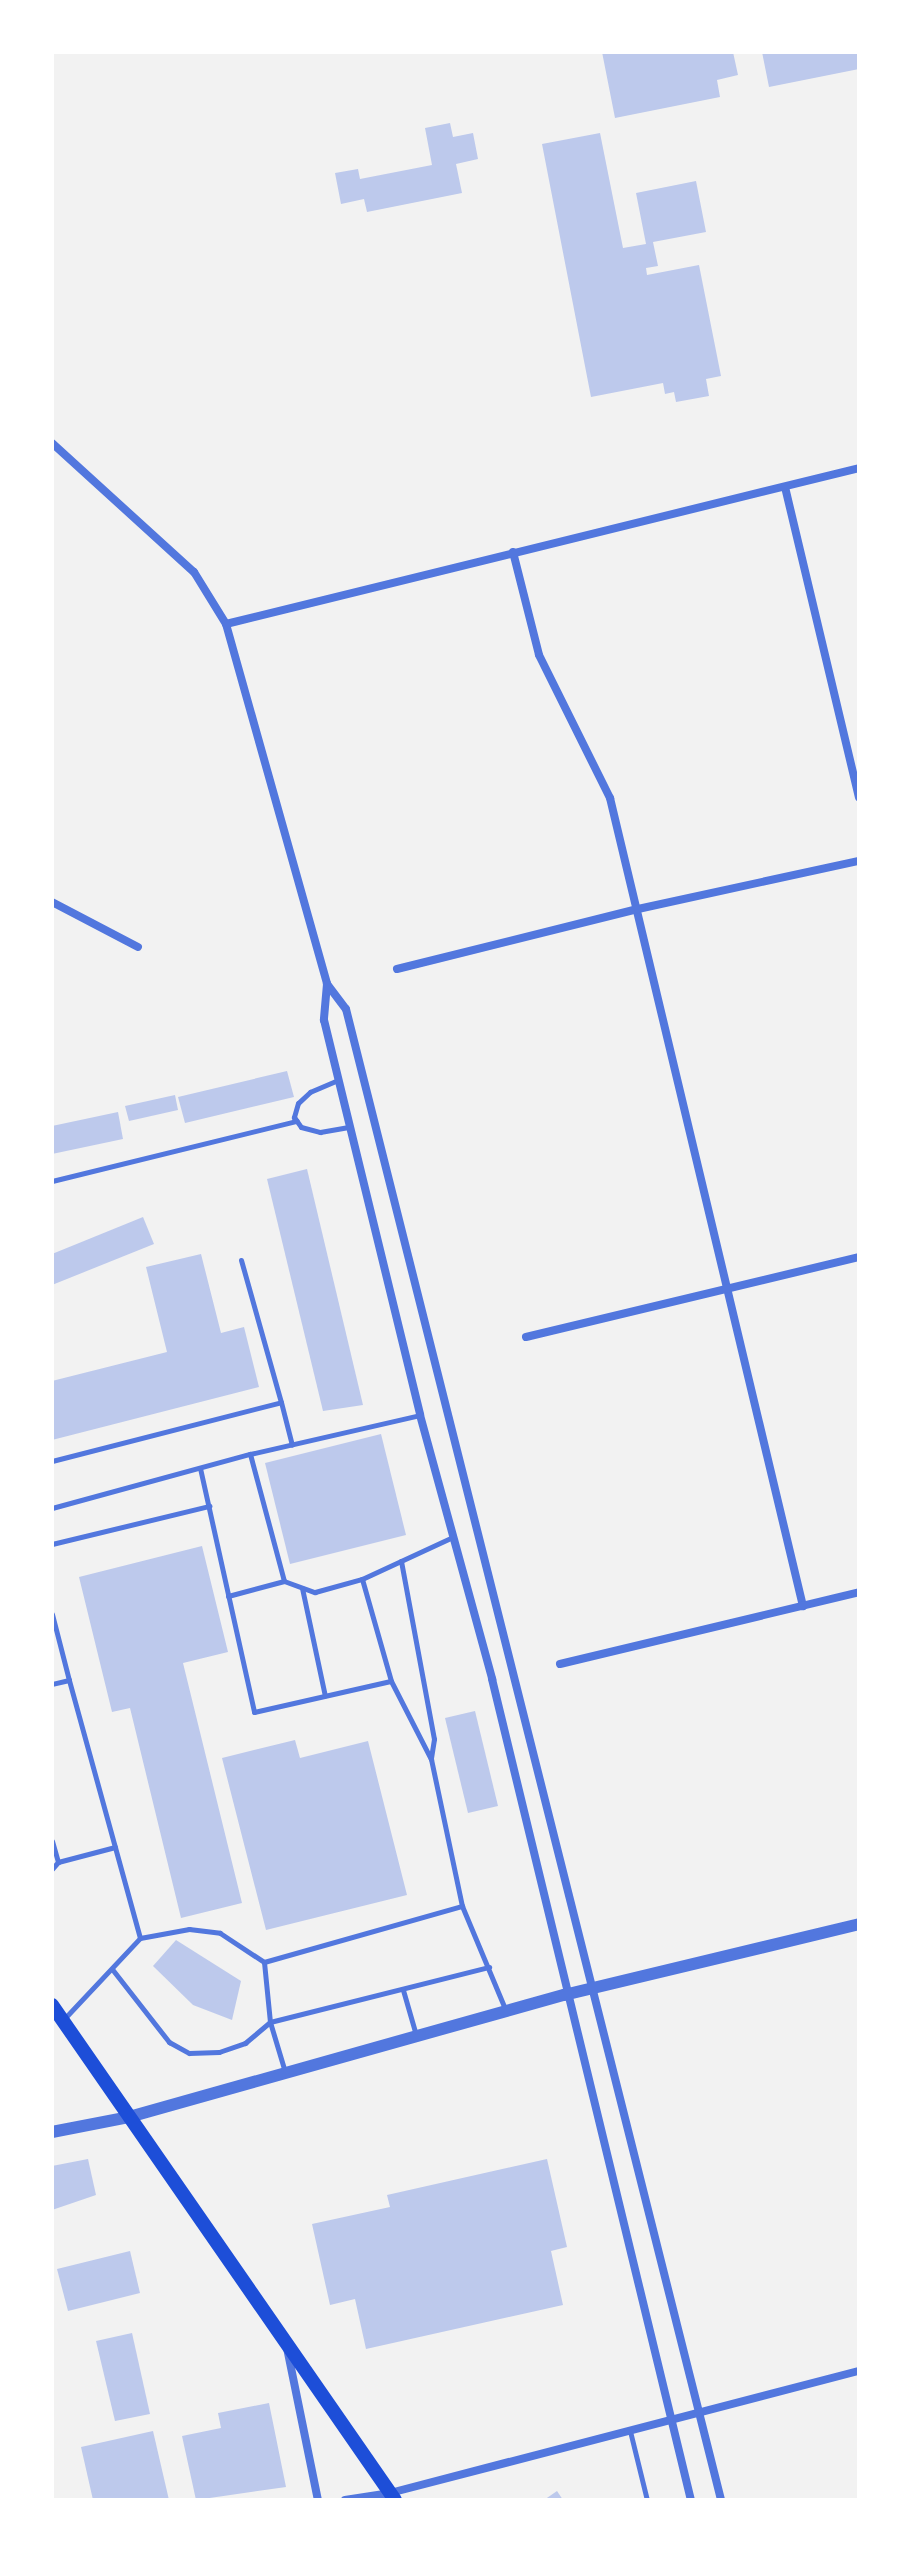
<!DOCTYPE html>
<html>
<head>
<meta charset="utf-8">
<style>
	body { margin:0 }
	#map { position:relative; width:911px; height:2552px; overflow:hidden; background:#f2f2f2; font-family:Figtree,sans-serif }
	div>[style] { position:absolute }
	.building>* { inset:0; background:#bdc9ec }
	.service>* { height:5px; margin:-2.5px; padding:0 2.5px; transform-origin:2.5px; border-radius:2.5px; background:#5277de }
	.minor>* { height:8px; margin:-4px; padding:0 4px; transform-origin:4px; border-radius:4px; background:#5277de }
	.tertiary>* { height:12px; margin:-6px; padding:0 6px; transform-origin:6px; border-radius:6px; background:#5277de }
	.primary>* { height:14px; margin:-7px; padding:0 7px; transform-origin:7px; border-radius:7px; background:#1d4ed8 }
	span { translate:-50% -50%; white-space:nowrap; text-align:center; line-height:1.15; -webkit-text-stroke:8px #fff; paint-order:stroke }
	.frame { position:absolute; inset:0; border:54px solid #fff; pointer-events:none }
</style>
</head>
<body>
<div id="map">
	<div class="building">
		<i style="clip-path:polygon(602px 52px,733px 52px,738px 75px,717px 80px,720px 97px,615px 118px)"></i>
		<i style="clip-path:polygon(762px 52px,859px 52px,859px 69px,769px 87px)"></i>
		<i style="clip-path:polygon(450px 123px,453px 137px,473px 133px,478px 159px,456px 164px,462px 193px,367px 212px,364px 199px,341px 204px,335px 173px,358px 169px,360px 179px,432px 165px,425px 128px)"></i>
		<i style="clip-path:polygon(600px 133px,623px 248px,646px 244px,636px 193px,696px 181px,706px 232px,653px 242px,658px 266px,646px 268px,647px 275px,699px 265px,721px 376px,706px 379px,709px 396px,676px 402px,674px 392px,665px 394px,663px 383px,591px 397px,542px 144px)"></i>
		<i style="clip-path:polygon(287px 1071px,294px 1097px,185px 1123px,178px 1097px)"></i>
		<i style="clip-path:polygon(175px 1095px,178px 1110px,129px 1121px,125px 1106px)"></i>
		<i style="clip-path:polygon(118px 1112px,123px 1139px,52px 1154px,52px 1126px)"></i>
		<i style="clip-path:polygon(307px 1169px,363px 1405px,323px 1411px,267px 1179px)"></i>
		<i style="clip-path:polygon(143px 1217px,154px 1244px,52px 1285px,52px 1254px)"></i>
		<i style="clip-path:polygon(201px 1254px,221px 1333px,244px 1327px,259px 1387px,52px 1440px,52px 1381px,167px 1352px,146px 1267px)"></i>
		<i style="clip-path:polygon(381px 1434px,406px 1535px,290px 1564px,265px 1463px)"></i>
		<i style="clip-path:polygon(202px 1546px,228px 1652px,183px 1663px,242px 1903px,181px 1918px,130px 1708px,112px 1712px,79px 1577px)"></i>
		<i style="clip-path:polygon(475px 1711px,498px 1806px,468px 1813px,445px 1718px)"></i>
		<i style="clip-path:polygon(295px 1740px,300px 1758px,368px 1741px,407px 1895px,266px 1930px,222px 1758px)"></i>
		<i style="clip-path:polygon(176px 1940px,241px 1981px,232px 2020px,193px 2005px,153px 1966px)"></i>
		<i style="clip-path:polygon(88px 2159px,96px 2195px,52px 2210px,52px 2166px)"></i>
		<i style="clip-path:polygon(547px 2159px,567px 2247px,551px 2251px,563px 2305px,366px 2349px,355px 2299px,330px 2305px,312px 2224px,390px 2207px,387px 2195px)"></i>
		<i style="clip-path:polygon(130px 2251px,140px 2293px,68px 2311px,57px 2269px)"></i>
		<i style="clip-path:polygon(132px 2333px,150px 2414px,115px 2421px,96px 2341px)"></i>
		<i style="clip-path:polygon(269px 2403px,286px 2487px,196px 2500px,182px 2436px,221px 2428px,218px 2413px)"></i>
		<i style="clip-path:polygon(153px 2431px,169px 2500px,93px 2500px,81px 2447px)"></i>
		<i style="clip-path:polygon(557px 2491px,563px 2500px,544px 2500px)"></i>
	</div>
	<div class="service">
		<i style="left:338px;top:1080px;width:30px;rotate:157deg"></i>
		<i style="left:310px;top:1092px;width:16px;rotate:137deg"></i>
		<i style="left:298px;top:1103px;width:15px;rotate:106deg"></i>
		<i style="left:294px;top:1117px;width:12px;rotate:55deg"></i>
		<i style="left:301px;top:1127px;width:20px;rotate:15deg"></i>
		<i style="left:320px;top:1132px;width:29px;rotate:-10deg"></i>
		<i style="left:52px;top:1181px;width:252px;rotate:-13.8deg"></i>
		<i style="left:241px;top:1260px;width:148px;rotate:74.3deg"></i>
		<i style="left:250px;top:1454px;width:131px;rotate:75deg"></i>
		<i style="left:284px;top:1581px;width:33px;rotate:20deg"></i>
		<i style="left:315px;top:1592px;width:49px;rotate:-15.5deg"></i>
		<i style="left:362px;top:1579px;width:106px;rotate:74.1deg"></i>
		<i style="left:391px;top:1681px;width:88px;rotate:62.9deg"></i>
		<i style="left:431px;top:1759px;width:150px;rotate:78.1deg"></i>
		<i style="left:462px;top:1906px;width:112px;rotate:67.3deg"></i>
		<i style="left:52px;top:1461px;width:236px;rotate:-14.4deg"></i>
		<i style="left:281px;top:1402px;width:44px;rotate:75.7deg"></i>
		<i style="left:200px;top:1468px;width:250px;rotate:77.5deg"></i>
		<i style="left:254px;top:1712px;width:140px;rotate:-12.8deg"></i>
		<i style="left:52px;top:1508px;width:205px;rotate:-15.3deg"></i>
		<i style="left:250px;top:1454px;width:174px;rotate:-12.9deg"></i>
		<i style="left:52px;top:1544px;width:162px;rotate:-13.6deg"></i>
		<i style="left:401px;top:1561px;width:181px;rotate:79.5deg"></i>
		<i style="left:434px;top:1739px;width:20px;rotate:99deg"></i>
		<i style="left:362px;top:1579px;width:100px;rotate:-24.8deg"></i>
		<i style="left:302px;top:1588px;width:110px;rotate:78deg"></i>
		<i style="left:228px;top:1596px;width:58px;rotate:-15deg"></i>
		<i style="left:52px;top:1614px;width:68px;rotate:75.6deg"></i>
		<i style="left:69px;top:1680px;width:17px;rotate:167deg"></i>
		<i style="left:52px;top:1841px;width:22px;rotate:74deg"></i>
		<i style="left:58px;top:1862px;width:9px;rotate:131deg"></i>
		<i style="left:58px;top:1862px;width:59px;rotate:-14.7deg"></i>
		<i style="left:140px;top:1938px;width:50px;rotate:-10.4deg"></i>
		<i style="left:189px;top:1929px;width:31px;rotate:7deg"></i>
		<i style="left:220px;top:1933px;width:53px;rotate:33.4deg"></i>
		<i style="left:264px;top:1962px;width:60px;rotate:84.3deg"></i>
		<i style="left:270px;top:2022px;width:52px;rotate:73.3deg"></i>
		<i style="left:264px;top:1962px;width:206px;rotate:-15.8deg"></i>
		<i style="left:112px;top:1969px;width:93px;rotate:52deg"></i>
		<i style="left:169px;top:2042px;width:23px;rotate:29deg"></i>
		<i style="left:189px;top:2053px;width:30px;rotate:-2deg"></i>
		<i style="left:219px;top:2052px;width:28px;rotate:-19deg"></i>
		<i style="left:245px;top:2043px;width:33px;rotate:-40deg"></i>
		<i style="left:270px;top:2022px;width:226px;rotate:-14.1deg"></i>
		<i style="left:403px;top:1990px;width:47px;rotate:73.9deg"></i>
		<i style="left:63px;top:2020px;width:112px;rotate:-46.8deg"></i>
		<i style="left:140px;top:1938px;width:268px;rotate:-105.4deg"></i>
		<i style="left:630px;top:2431px;width:71px;rotate:76.2deg"></i>
	</div>
	<div class="minor">
		<i style="left:52px;top:443px;width:192px;rotate:42.3deg"></i>
		<i style="left:194px;top:572px;width:61px;rotate:58.4deg"></i>
		<i style="left:226px;top:624px;width:374px;rotate:74.3deg"></i>
		<i style="left:327px;top:984px;width:36px;rotate:95deg"></i>
		<i style="left:324px;top:1020px;width:406px;rotate:76.3deg"></i>
		<i style="left:420px;top:1415px;width:274px;rotate:74.7deg"></i>
		<i style="left:492px;top:1679px;width:845px;rotate:76.38deg"></i>
		<i style="left:785px;top:487px;width:319px;rotate:76.6deg"></i>
		<i style="left:513px;top:552px;width:106px;rotate:75.8deg"></i>
		<i style="left:539px;top:655px;width:160px;rotate:63.6deg"></i>
		<i style="left:610px;top:798px;width:831px;rotate:76.57deg"></i>
		<i style="left:226px;top:624px;width:652px;rotate:-13.84deg"></i>
		<i style="left:52px;top:902px;width:97px;rotate:27.6deg"></i>
		<i style="left:397px;top:969px;width:248px;rotate:-14deg"></i>
		<i style="left:638px;top:909px;width:226px;rotate:-12.3deg"></i>
		<i style="left:327px;top:984px;width:31px;rotate:53deg"></i>
		<i style="left:346px;top:1009px;width:1537px;rotate:75.88deg"></i>
		<i style="left:526px;top:1337px;width:342px;rotate:-13.5deg"></i>
		<i style="left:560px;top:1664px;width:308px;rotate:-13.5deg"></i>
		<i style="left:287px;top:2348px;width:155px;rotate:78.5deg"></i>
		<i style="left:345px;top:2500px;width:46px;rotate:-8.8deg"></i>
		<i style="left:390px;top:2493px;width:485px;rotate:-14.6deg"></i>
	</div>
	<div class="tertiary">
		<i style="left:52px;top:2132px;width:78px;rotate:-11deg"></i>
		<i style="left:129px;top:2117px;width:452px;rotate:-15.7deg"></i>
		<i style="left:564px;top:1995px;width:303px;rotate:-13.5deg"></i>
	</div>
	<div class="primary">
		<i style="left:52px;top:2005px;width:602px;rotate:55.28deg"></i>
	</div>
	<div class="frame"></div>
</div>
</body>
</html>
